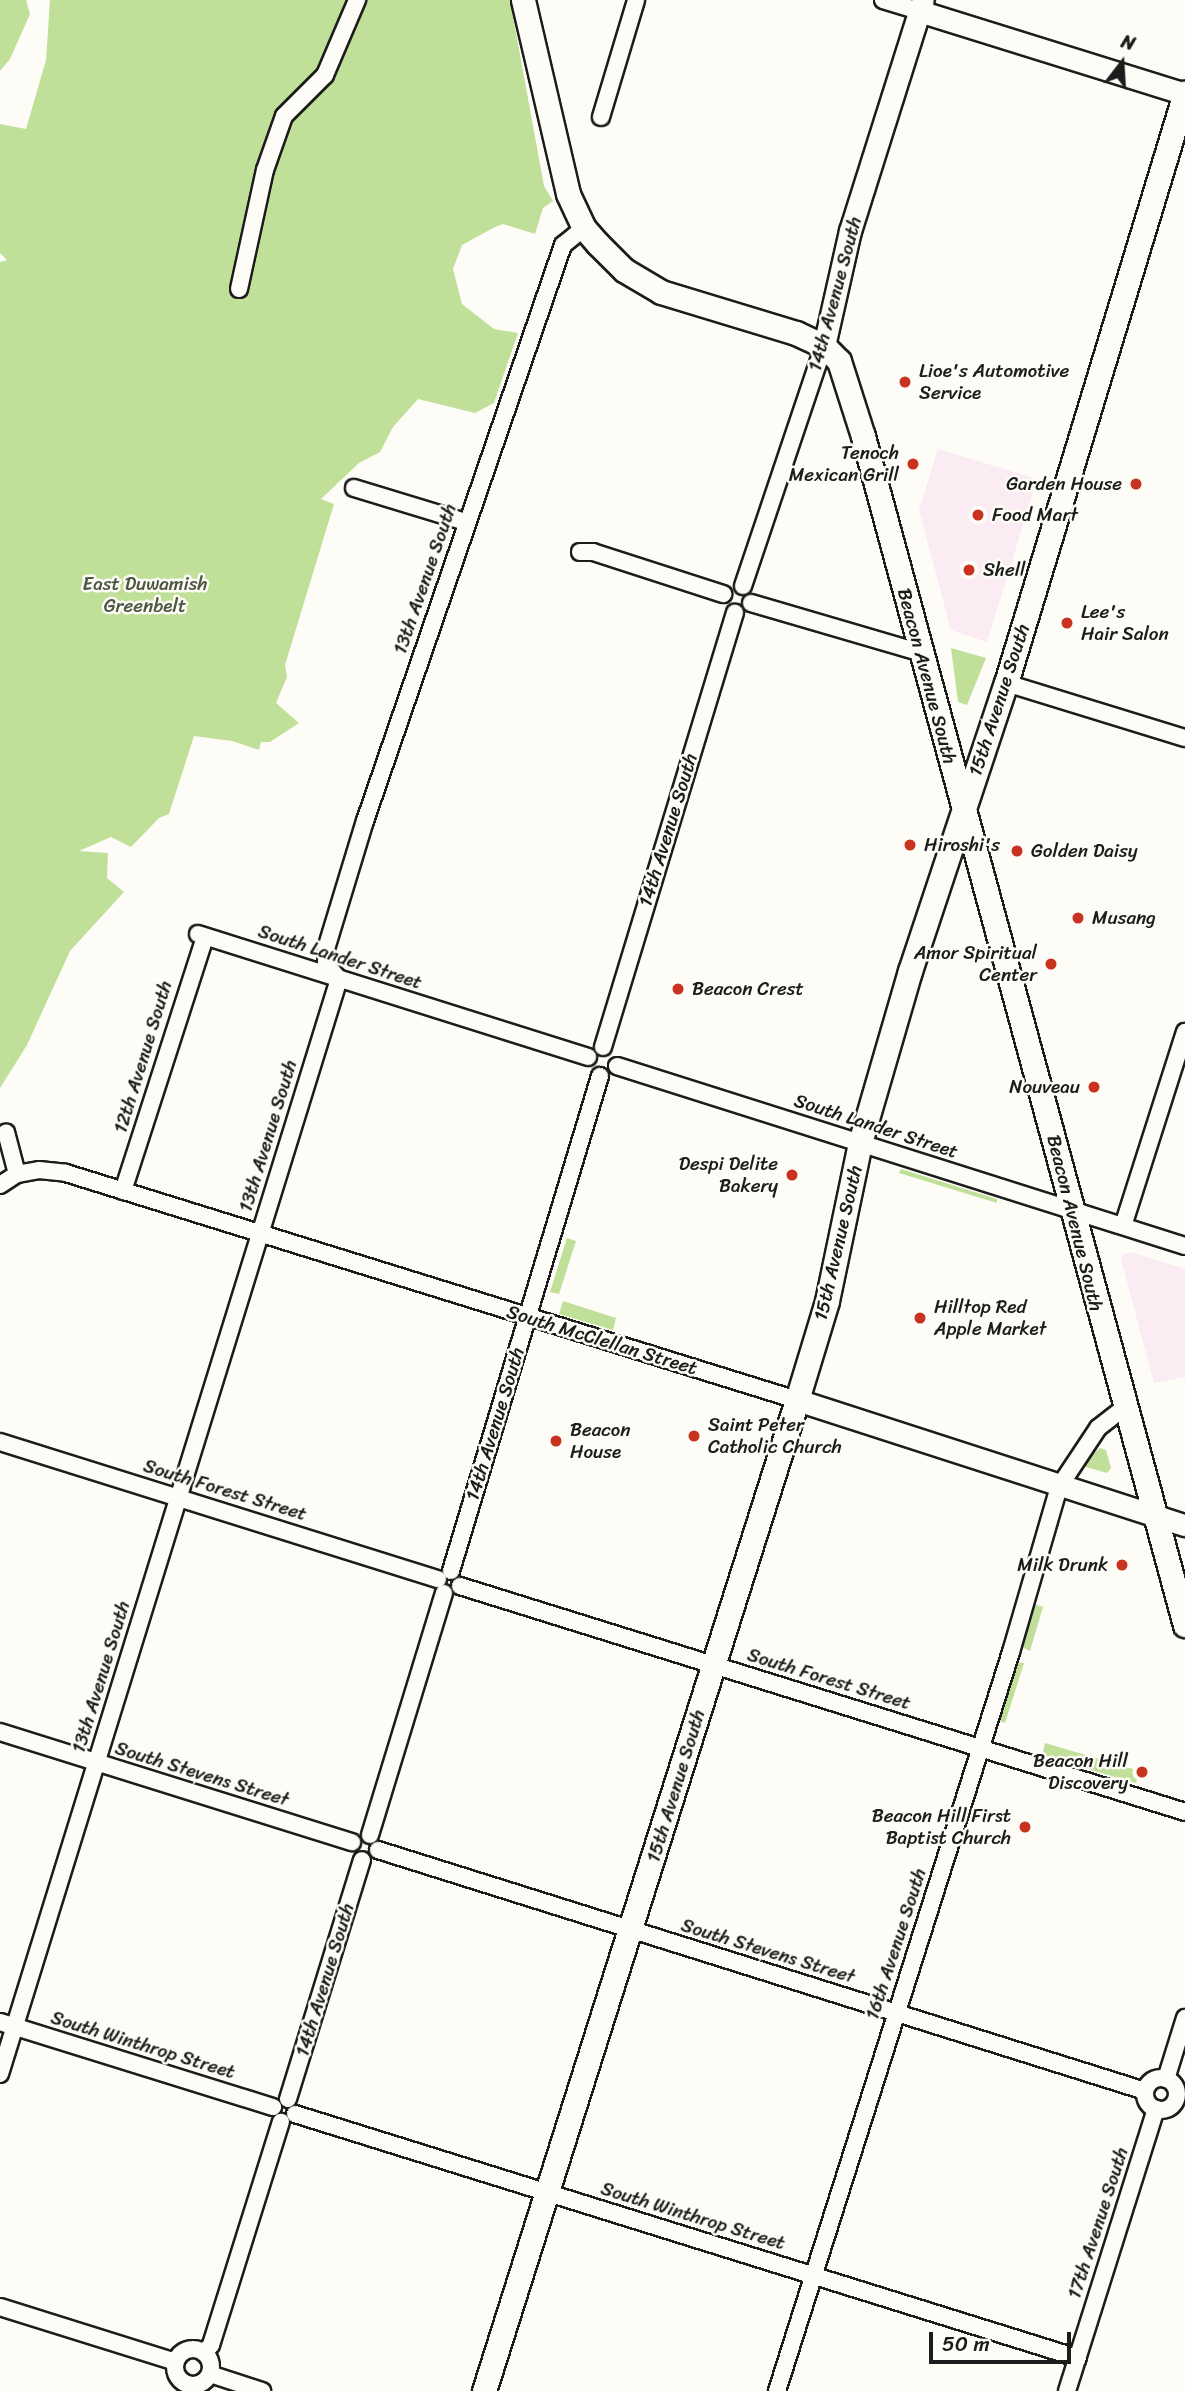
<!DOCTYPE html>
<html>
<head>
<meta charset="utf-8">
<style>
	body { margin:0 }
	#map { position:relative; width:1185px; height:2391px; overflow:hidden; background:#fdfcf7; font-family:Sriracha,sans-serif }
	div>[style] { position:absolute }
	.built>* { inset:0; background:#fbebf2 }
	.green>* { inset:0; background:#c0e099 }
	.roads { filter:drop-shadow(2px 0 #1c1c1c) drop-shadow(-2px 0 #1c1c1c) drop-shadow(0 2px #1c1c1c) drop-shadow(0 -2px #1c1c1c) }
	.minor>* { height:16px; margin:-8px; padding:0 8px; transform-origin:8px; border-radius:8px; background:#fdfcf7 }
	.minor>.ring { margin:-8px; padding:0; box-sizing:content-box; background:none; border:16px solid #fdfcf7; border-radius:50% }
	.tertiary>* { height:21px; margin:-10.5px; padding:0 10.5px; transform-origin:10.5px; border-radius:10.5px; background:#fdfcf7 }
	.secondary>* { height:23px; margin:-11.5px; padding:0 11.5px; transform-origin:11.5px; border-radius:11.5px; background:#fdfcf7 }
	.dots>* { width:19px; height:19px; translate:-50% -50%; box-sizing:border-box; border:4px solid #fdfcf7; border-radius:50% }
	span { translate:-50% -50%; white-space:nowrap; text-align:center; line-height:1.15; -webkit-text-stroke:5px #fdfcf7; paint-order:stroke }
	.street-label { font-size:19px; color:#1c1c1c }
	.poi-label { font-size:19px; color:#1c1c1c }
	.left { translate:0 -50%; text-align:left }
	.right { translate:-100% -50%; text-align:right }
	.park-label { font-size:19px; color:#4d5742 }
	.north { position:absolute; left:1087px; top:28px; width:70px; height:70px; -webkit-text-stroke:5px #fdfcf7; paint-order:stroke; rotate:17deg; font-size:19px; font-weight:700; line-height:28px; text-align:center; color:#1c1c1c }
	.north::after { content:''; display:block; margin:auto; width:24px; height:32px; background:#1c1c1c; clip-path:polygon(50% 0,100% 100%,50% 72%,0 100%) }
	.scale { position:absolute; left:929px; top:2332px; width:142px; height:32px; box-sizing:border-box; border:4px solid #1c1c1c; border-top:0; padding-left:9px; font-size:21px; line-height:24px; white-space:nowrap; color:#1c1c1c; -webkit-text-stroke:5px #fdfcf7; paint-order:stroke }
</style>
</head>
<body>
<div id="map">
	<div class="built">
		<i style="clip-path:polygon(938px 449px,1037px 479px,987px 642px,951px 630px,919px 510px)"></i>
		<i style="clip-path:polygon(1131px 1252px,1185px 1269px,1185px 1377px,1154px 1383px,1121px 1259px,1124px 1254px)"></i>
	</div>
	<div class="green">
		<i style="clip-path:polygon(0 0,26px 0,30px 14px,10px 59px,0 71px)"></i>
		<i style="clip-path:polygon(50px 0,510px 0,544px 186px,553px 201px,543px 208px,535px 234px,503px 224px,495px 227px,462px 245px,453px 269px,462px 304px,494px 329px,518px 333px,494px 403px,475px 413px,418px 399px,393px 427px,380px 452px,359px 463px,321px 499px,334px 504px,285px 665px,287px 677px,276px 703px,299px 723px,270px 742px,261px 742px,259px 750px,232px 741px,194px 736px,169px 814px,159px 818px,131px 847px,111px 837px,79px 851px,108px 853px,107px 878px,124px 892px,70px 951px,27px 1045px,0 1088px,0 262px,7px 260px,0 253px,0 124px,26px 129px,46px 60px)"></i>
		<i style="clip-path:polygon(951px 648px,986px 658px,967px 705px,958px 702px)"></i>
		<i style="clip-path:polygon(901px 1169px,997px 1199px,997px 1203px,899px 1173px)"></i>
		<i style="clip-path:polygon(567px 1238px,576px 1241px,559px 1294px,550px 1292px)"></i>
		<i style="clip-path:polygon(563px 1301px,616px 1318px,613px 1330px,559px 1314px)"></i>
		<i style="clip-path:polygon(1100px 1448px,1106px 1450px,1111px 1468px,1107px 1473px,1086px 1467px,1085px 1461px)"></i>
		<i style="clip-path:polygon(1033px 1604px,1043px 1607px,1030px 1651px,1020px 1646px)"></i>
		<i style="clip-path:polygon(1015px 1663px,1024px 1663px,1005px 1723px,997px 1720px)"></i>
		<i style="clip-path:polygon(1045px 1743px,1140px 1771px,1136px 1783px,1042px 1756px)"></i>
	</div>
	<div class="roads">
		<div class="minor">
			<i style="left:883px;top:0;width:38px;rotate:17deg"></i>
			<i style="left:601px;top:117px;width:122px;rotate:-73.3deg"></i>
			<i style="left:239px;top:289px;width:122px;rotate:-77.7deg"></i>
			<i style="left:265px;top:170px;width:57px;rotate:-70.6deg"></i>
			<i style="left:284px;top:116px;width:58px;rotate:-45deg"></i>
			<i style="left:325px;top:75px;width:82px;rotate:-66.9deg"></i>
			<i style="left:354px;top:488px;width:117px;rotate:16.9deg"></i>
			<i style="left:580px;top:552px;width:13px"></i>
			<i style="left:593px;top:552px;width:137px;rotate:17.9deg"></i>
			<i style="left:743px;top:586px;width:253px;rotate:-71.4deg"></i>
			<i style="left:751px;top:603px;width:175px;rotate:16.3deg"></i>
			<i style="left:1006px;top:683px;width:187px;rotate:17.1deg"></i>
			<i style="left:198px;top:934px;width:409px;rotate:17.5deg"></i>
			<i style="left:603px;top:1047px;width:454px;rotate:-73.1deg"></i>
			<i style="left:617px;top:1066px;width:596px;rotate:17.58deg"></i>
			<i style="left:17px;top:1174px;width:22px;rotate:-10deg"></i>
			<i style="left:39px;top:1170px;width:27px;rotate:6deg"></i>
			<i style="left:66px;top:1173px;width:765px;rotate:17.25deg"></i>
			<i style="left:0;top:1185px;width:20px;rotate:-33deg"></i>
			<i style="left:17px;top:1174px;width:43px;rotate:-104.7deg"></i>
			<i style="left:123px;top:1191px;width:267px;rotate:-72.1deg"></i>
			<i style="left:1123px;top:1226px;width:204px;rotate:-72.3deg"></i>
			<i style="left:0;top:1442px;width:459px;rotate:17.4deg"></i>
			<i style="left:451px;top:1571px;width:517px;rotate:-73.25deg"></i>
			<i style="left:460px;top:1586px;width:759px;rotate:17.31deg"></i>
			<i style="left:0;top:1732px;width:369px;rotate:17.4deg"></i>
			<i style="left:370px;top:1835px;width:253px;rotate:-73deg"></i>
			<i style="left:378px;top:1850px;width:804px;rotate:17.44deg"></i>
			<i style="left:0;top:2022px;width:286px;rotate:17.3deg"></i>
			<i style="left:0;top:2074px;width:1146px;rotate:-72.8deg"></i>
			<i style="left:339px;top:979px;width:20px;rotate:-131deg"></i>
			<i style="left:326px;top:964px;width:15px;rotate:-90deg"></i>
			<i style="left:326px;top:949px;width:134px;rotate:-73.1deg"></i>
			<i style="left:365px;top:821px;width:609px;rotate:-71.03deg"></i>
			<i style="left:563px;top:245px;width:27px;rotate:-39deg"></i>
			<i class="ring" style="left:1145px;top:2078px;width:16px;height:16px"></i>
			<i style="left:1166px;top:2079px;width:64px;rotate:-72.7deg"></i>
			<i style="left:288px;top:2099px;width:250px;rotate:-72.8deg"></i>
			<i style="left:295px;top:2114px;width:820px;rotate:17.31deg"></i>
			<i style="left:0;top:2307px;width:183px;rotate:17.4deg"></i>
			<i class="ring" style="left:175px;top:2349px;width:20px;height:20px"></i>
			<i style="left:204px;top:2353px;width:11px;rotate:-49deg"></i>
			<i style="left:211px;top:2345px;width:234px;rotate:-72.6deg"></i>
			<i style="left:210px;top:2374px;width:55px;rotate:18.1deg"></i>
			<i style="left:777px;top:2391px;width:775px;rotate:-72.43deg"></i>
			<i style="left:1011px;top:1652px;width:172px;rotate:-73.8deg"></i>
			<i style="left:1059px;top:1487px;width:71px;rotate:-56.5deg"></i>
			<i style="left:1098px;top:1428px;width:33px;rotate:-38deg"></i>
			<i style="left:1067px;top:2391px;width:296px;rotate:-72.5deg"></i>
		</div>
		<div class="tertiary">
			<i style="left:919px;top:11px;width:279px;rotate:17.3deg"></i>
			<i style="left:824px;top:346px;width:118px;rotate:-77.3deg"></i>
			<i style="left:850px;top:231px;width:242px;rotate:-72.5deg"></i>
			<i style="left:797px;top:1400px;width:408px;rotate:17.9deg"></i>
		</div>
		<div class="secondary">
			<i style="left:523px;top:0;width:199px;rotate:76.9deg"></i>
			<i style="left:568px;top:194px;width:38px;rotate:65deg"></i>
			<i style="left:584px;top:228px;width:21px;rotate:49deg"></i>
			<i style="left:598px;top:244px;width:37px;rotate:45deg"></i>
			<i style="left:624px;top:270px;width:43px;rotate:30.7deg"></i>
			<i style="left:661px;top:292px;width:141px;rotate:16.9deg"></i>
			<i style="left:796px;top:333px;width:31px;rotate:25deg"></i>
			<i style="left:824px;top:346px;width:21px;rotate:45deg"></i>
			<i style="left:839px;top:361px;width:79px;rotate:72.3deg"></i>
			<i style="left:863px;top:436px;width:1232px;rotate:74.85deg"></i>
			<i style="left:484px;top:2391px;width:1039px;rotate:-72.47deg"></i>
			<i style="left:797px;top:1400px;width:103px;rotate:-73.1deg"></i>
			<i style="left:827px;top:1301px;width:161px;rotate:-78.2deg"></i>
			<i style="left:860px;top:1143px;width:179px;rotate:-73.8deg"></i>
			<i style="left:910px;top:971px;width:304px;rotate:-71.6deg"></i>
			<i style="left:1006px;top:683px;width:617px;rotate:-73.12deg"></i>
		</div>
	</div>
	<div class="dots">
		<i style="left:905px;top:382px;background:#c8321e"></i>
		<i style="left:913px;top:464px;background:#c8321e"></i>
		<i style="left:1136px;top:484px;background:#c8321e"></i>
		<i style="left:978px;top:515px;background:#c8321e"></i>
		<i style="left:969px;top:570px;background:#c8321e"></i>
		<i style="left:1067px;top:623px;background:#c8321e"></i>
		<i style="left:910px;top:845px;background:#c8321e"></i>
		<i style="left:1017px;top:851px;background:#c8321e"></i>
		<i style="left:1078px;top:918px;background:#c8321e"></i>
		<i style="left:1051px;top:964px;background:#c8321e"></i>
		<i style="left:678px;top:989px;background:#c8321e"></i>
		<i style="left:1094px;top:1087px;background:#c8321e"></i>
		<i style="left:792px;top:1175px;background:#c8321e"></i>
		<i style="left:920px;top:1318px;background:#c8321e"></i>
		<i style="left:694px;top:1436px;background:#c8321e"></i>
		<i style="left:556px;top:1441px;background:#c8321e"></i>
		<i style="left:1122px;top:1565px;background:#c8321e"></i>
		<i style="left:1142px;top:1772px;background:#c8321e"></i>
		<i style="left:1025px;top:1827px;background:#c8321e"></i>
	</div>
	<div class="street-label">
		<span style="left:835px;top:294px;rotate:-75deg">14th Avenue South</span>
		<span style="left:425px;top:579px;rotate:-71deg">13th Avenue South</span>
		<span style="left:927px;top:676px;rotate:75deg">Beacon Avenue South</span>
		<span style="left:999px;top:700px;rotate:-72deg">15th Avenue South</span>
		<span style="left:668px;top:830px;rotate:-73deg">14th Avenue South</span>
		<span style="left:340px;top:957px;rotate:18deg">South Lander Street</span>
		<span style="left:143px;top:1057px;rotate:-73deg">12th Avenue South</span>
		<span style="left:876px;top:1126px;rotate:18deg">South Lander Street</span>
		<span style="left:268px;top:1136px;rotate:-73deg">13th Avenue South</span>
		<span style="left:1075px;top:1223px;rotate:76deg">Beacon Avenue South</span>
		<span style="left:838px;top:1243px;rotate:-77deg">15th Avenue South</span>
		<span style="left:602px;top:1340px;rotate:17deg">South McClellan Street</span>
		<span style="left:495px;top:1424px;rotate:-73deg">14th Avenue South</span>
		<span style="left:225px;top:1490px;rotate:17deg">South Forest Street</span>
		<span style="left:101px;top:1677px;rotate:-73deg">13th Avenue South</span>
		<span style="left:829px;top:1679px;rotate:17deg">South Forest Street</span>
		<span style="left:202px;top:1774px;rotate:17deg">South Stevens Street</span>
		<span style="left:676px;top:1786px;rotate:-73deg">15th Avenue South</span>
		<span style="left:896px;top:1944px;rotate:-72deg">16th Avenue South</span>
		<span style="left:768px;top:1951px;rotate:17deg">South Stevens Street</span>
		<span style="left:325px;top:1980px;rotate:-73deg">14th Avenue South</span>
		<span style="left:143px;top:2045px;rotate:17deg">South Winthrop Street</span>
		<span style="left:693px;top:2216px;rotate:17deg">South Winthrop Street</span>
		<span style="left:1098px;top:2223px;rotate:-72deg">17th Avenue South</span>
	</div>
	<div class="poi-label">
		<span class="left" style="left:919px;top:382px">Lioe's Automotive<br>Service</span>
		<span class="right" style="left:899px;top:464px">Tenoch<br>Mexican Grill</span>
		<span class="right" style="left:1122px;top:484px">Garden House</span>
		<span class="left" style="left:992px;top:515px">Food Mart</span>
		<span class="left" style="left:983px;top:570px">Shell</span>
		<span class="left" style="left:1081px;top:623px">Lee's<br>Hair Salon</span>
		<span class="left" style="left:924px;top:845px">Hiroshi's</span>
		<span class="left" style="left:1031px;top:851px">Golden Daisy</span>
		<span class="left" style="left:1092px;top:918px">Musang</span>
		<span class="right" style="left:1037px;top:964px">Amor Spiritual<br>Center</span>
		<span class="left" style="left:692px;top:989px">Beacon Crest</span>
		<span class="right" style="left:1080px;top:1087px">Nouveau</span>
		<span class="right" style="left:778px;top:1175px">Despi Delite<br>Bakery</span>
		<span class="left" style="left:934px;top:1318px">Hilltop Red<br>Apple Market</span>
		<span class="left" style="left:708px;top:1436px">Saint Peter<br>Catholic Church</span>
		<span class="left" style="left:570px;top:1441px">Beacon<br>House</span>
		<span class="right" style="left:1108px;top:1565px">Milk Drunk</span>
		<span class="right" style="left:1128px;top:1772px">Beacon Hill<br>Discovery</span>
		<span class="right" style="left:1011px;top:1827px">Beacon Hill First<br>Baptist Church</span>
	</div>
	<div class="park-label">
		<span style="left:145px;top:595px">East Duwamish<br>Greenbelt</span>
	</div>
	<div class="north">N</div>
	<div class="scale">50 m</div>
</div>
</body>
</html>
